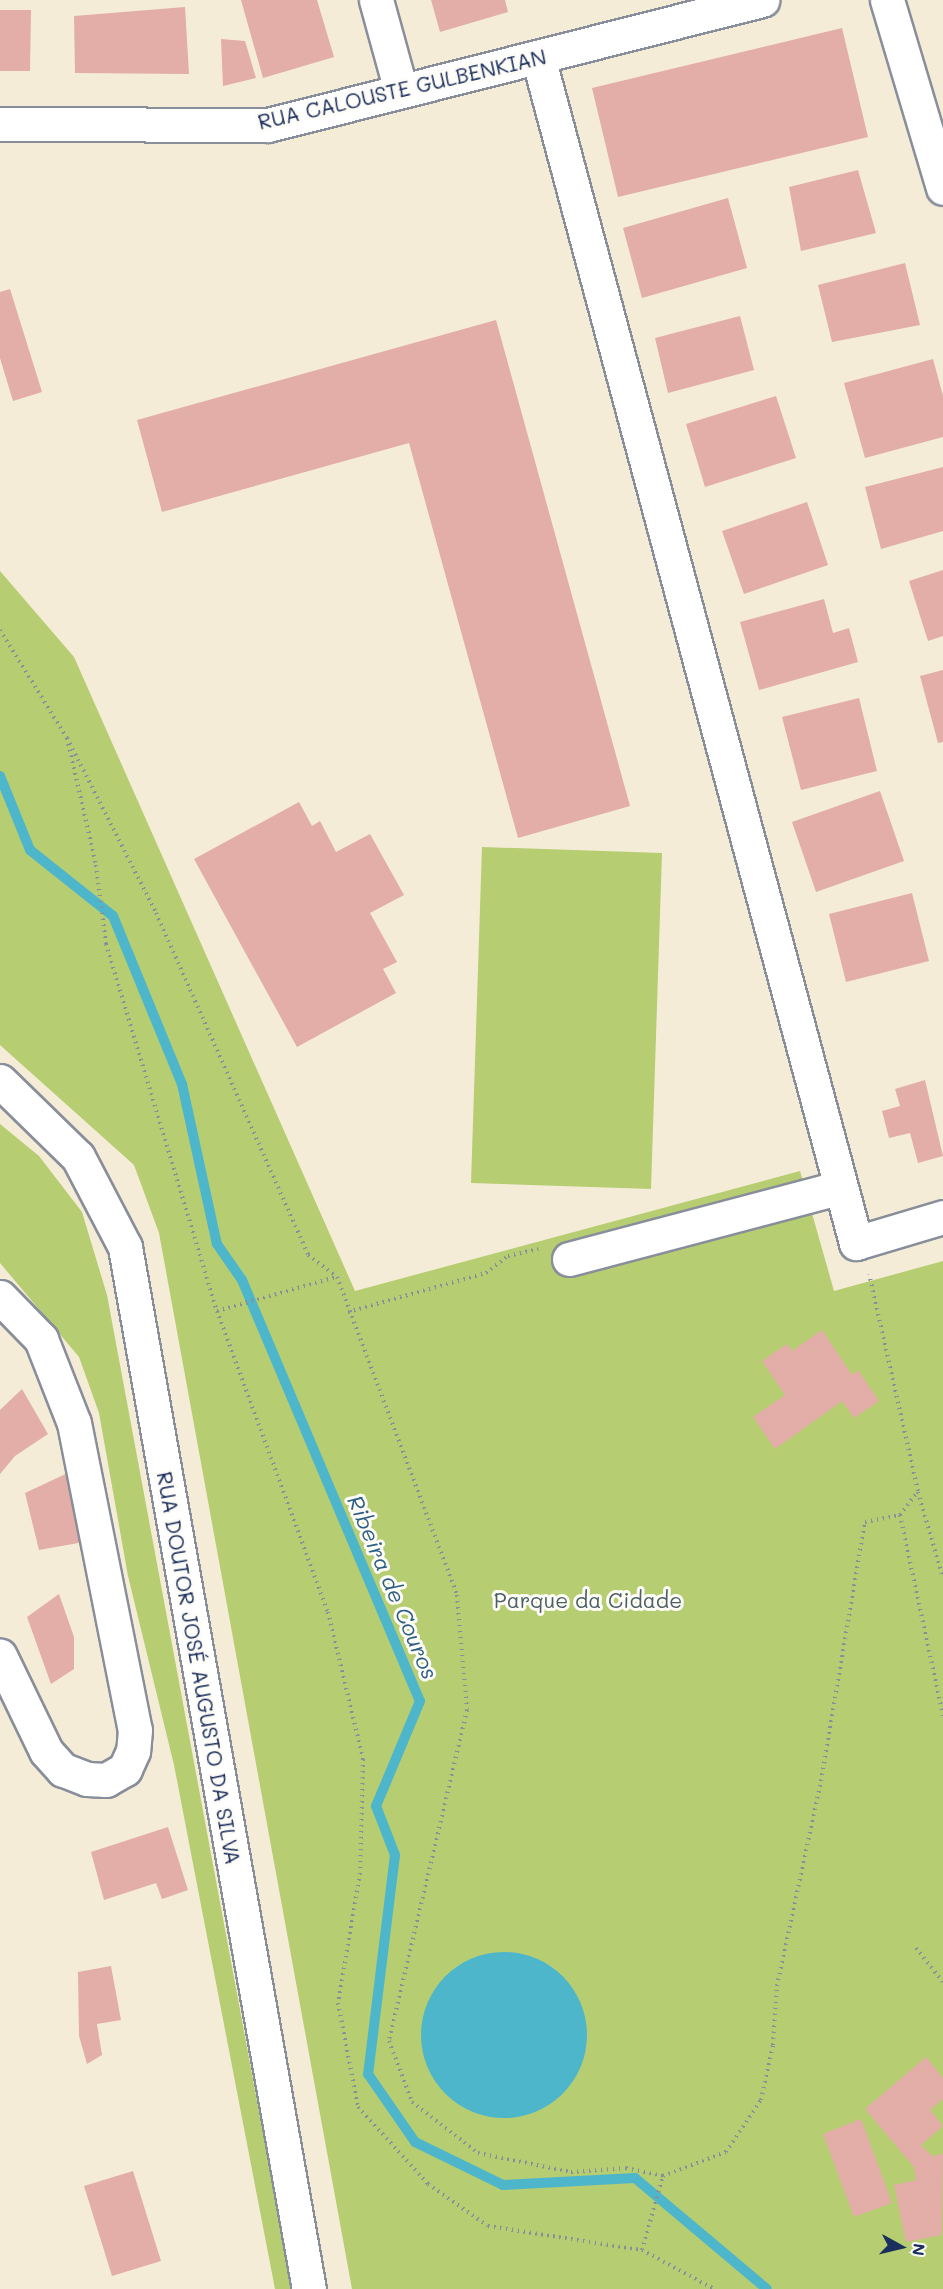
<!DOCTYPE html>
<html>
<head>
<meta charset="utf-8">
<style>
	body { margin:0 }
	#map { position:relative; width:943px; height:2289px; overflow:hidden; background:#f5ecd7; font-family:Mali,sans-serif }
	div>[style] { position:absolute }
	.green>* { inset:0; background:#b6cd72 }
	.water>* { inset:0; background:#4db6cb }
	.round { border-radius:50% }
	.stream>* { height:10px; margin:-5px; padding:0 5px; transform-origin:5px; border-radius:5px; background:#4db6cb }
	.building>* { inset:0; background:#e2aea7 }
	.path>* { height:4px; margin-top:-2px; transform-origin:0; background:repeating-linear-gradient(90deg,#888e9a 0 1.5px,transparent 0 6px) }
	.roads { filter:drop-shadow(2px 0 #888e9a) drop-shadow(-2px 0 #888e9a) drop-shadow(0 2px #888e9a) drop-shadow(0 -2px #888e9a) }
	.minor>* { height:33px; margin:-16.5px; padding:0 16.5px; transform-origin:16.5px; border-radius:16.5px; background:#fff }
	span { translate:-50% -50%; white-space:nowrap; text-align:center; line-height:1.15; -webkit-text-stroke:6px #fdfcf7; paint-order:stroke }
	.street-label { font-size:21px; color:#1b2f5e }
	.park-label { font-size:21px; color:#4a5e64 }
	.water-label { font-size:22px; color:#2c5e84; font-style:italic }
	.north { position:absolute; left:871px; top:2217px; width:60px; height:60px; -webkit-text-stroke:4px #fdfcf7; paint-order:stroke; rotate:98deg; font-size:16px; font-weight:700; line-height:24px; text-align:center; color:#1b2f5e }
	.north::after { content:''; display:block; margin:auto; width:21px; height:27px; background:#1b2f5e; clip-path:polygon(50% 0,100% 100%,50% 72%,0 100%) }
</style>
</head>
<body>
<div id="map">
	<div class="green">
		<i style="clip-path:polygon(0 571px,74px 657px,355px 1291px,800px 1171px,834px 1291px,943px 1261px,943px 2289px,352px 2289px,159px 1233px,134px 1165px,0 1045px)"></i>
		<i style="clip-path:polygon(482px 847px,662px 853px,651px 1189px,471px 1183px)"></i>
		<i style="clip-path:polygon(0 1124px,39px 1156px,82px 1212px,107px 1295px,292px 2289px,275px 2289px,174px 1765px,128px 1576px,99px 1413px,79px 1357px,0 1263px)"></i>
	</div>
	<div class="water">
		<i class="round" style="left:421px;top:1952px;width:166px;height:166px"></i>
	</div>
	<div class="stream">
		<i style="left:0;top:776px;width:80px;rotate:67.9deg"></i>
		<i style="left:30px;top:850px;width:106px;rotate:38.5deg"></i>
		<i style="left:113px;top:916px;width:182px;rotate:67.7deg"></i>
		<i style="left:182px;top:1084px;width:164px;rotate:77.7deg"></i>
		<i style="left:217px;top:1244px;width:44px;rotate:55.2deg"></i>
		<i style="left:242px;top:1280px;width:457px;rotate:67.1deg"></i>
		<i style="left:420px;top:1701px;width:114px;rotate:112.7deg"></i>
		<i style="left:376px;top:1806px;width:53px;rotate:68.8deg"></i>
		<i style="left:395px;top:1855px;width:221px;rotate:97deg"></i>
		<i style="left:368px;top:2074px;width:83px;rotate:55.3deg"></i>
		<i style="left:415px;top:2142px;width:98px;rotate:26deg"></i>
		<i style="left:503px;top:2185px;width:132px;rotate:-3deg"></i>
		<i style="left:635px;top:2178px;width:172px;rotate:40.1deg"></i>
	</div>
	<div class="building">
		<i style="clip-path:polygon(241px 0,317px 0,334px 57px,263px 78px)"></i>
		<i style="clip-path:polygon(431px 0,505px 0,508px 12px,440px 32px)"></i>
		<i style="clip-path:polygon(185px 7px,189px 74px,75px 73px,74px 16px)"></i>
		<i style="clip-path:polygon(0 10px,31px 10px,30px 71px,0 71px)"></i>
		<i style="clip-path:polygon(842px 28px,868px 137px,618px 197px,592px 88px)"></i>
		<i style="clip-path:polygon(221px 39px,245px 41px,256px 78px,223px 86px)"></i>
		<i style="clip-path:polygon(858px 170px,876px 233px,801px 251px,789px 187px)"></i>
		<i style="clip-path:polygon(728px 198px,747px 268px,642px 298px,623px 228px)"></i>
		<i style="clip-path:polygon(905px 263px,920px 325px,832px 342px,818px 285px)"></i>
		<i style="clip-path:polygon(10px 289px,42px 392px,13px 401px,0 358px,0 292px)"></i>
		<i style="clip-path:polygon(740px 316px,754px 370px,668px 393px,655px 338px)"></i>
		<i style="clip-path:polygon(496px 320px,630px 806px,518px 838px,409px 443px,162px 512px,137px 420px)"></i>
		<i style="clip-path:polygon(933px 359px,943px 396px,943px 437px,865px 458px,844px 383px)"></i>
		<i style="clip-path:polygon(776px 396px,796px 458px,705px 487px,686px 424px)"></i>
		<i style="clip-path:polygon(943px 467px,943px 531px,881px 549px,865px 487px)"></i>
		<i style="clip-path:polygon(807px 502px,828px 565px,744px 594px,722px 531px)"></i>
		<i style="clip-path:polygon(943px 570px,943px 636px,928px 641px,909px 581px)"></i>
		<i style="clip-path:polygon(824px 599px,833px 633px,849px 628px,858px 662px,759px 690px,740px 622px)"></i>
		<i style="clip-path:polygon(943px 670px,943px 742px,938px 743px,920px 676px)"></i>
		<i style="clip-path:polygon(859px 698px,877px 771px,801px 790px,782px 717px)"></i>
		<i style="clip-path:polygon(880px 791px,904px 861px,816px 892px,792px 822px)"></i>
		<i style="clip-path:polygon(299px 802px,312px 826px,320px 821px,336px 852px,370px 834px,404px 895px,370px 913px,397px 962px,383px 969px,396px 993px,297px 1047px,194px 859px)"></i>
		<i style="clip-path:polygon(912px 893px,929px 961px,846px 982px,829px 914px)"></i>
		<i style="clip-path:polygon(925px 1080px,943px 1156px,918px 1163px,910px 1133px,889px 1138px,882px 1111px,900px 1106px,895px 1089px)"></i>
		<i style="clip-path:polygon(822px 1330px,852px 1375px,858px 1370px,879px 1401px,854px 1418px,842px 1401px,775px 1449px,753px 1417px,785px 1395px,762px 1361px,787px 1344px,792px 1351px)"></i>
		<i style="clip-path:polygon(22px 1389px,48px 1434px,15px 1456px,0 1474px,0 1410px)"></i>
		<i style="clip-path:polygon(72px 1471px,84px 1542px,39px 1550px,25px 1493px)"></i>
		<i style="clip-path:polygon(59px 1594px,74px 1637px,74px 1669px,51px 1684px,27px 1617px)"></i>
		<i style="clip-path:polygon(168px 1827px,188px 1890px,162px 1899px,156px 1883px,104px 1900px,91px 1852px)"></i>
		<i style="clip-path:polygon(111px 1966px,121px 2020px,97px 2024px,102px 2055px,87px 2064px,79px 2036px,78px 1972px)"></i>
		<i style="clip-path:polygon(926px 2057px,943px 2078px,943px 2099px,930px 2110px,943px 2126px,921px 2145px,932px 2156px,943px 2154px,942px 2235px,906px 2242px,894px 2185px,916px 2180px,914px 2167px,865px 2109px)"></i>
		<i style="clip-path:polygon(861px 2119px,892px 2203px,854px 2217px,823px 2134px)"></i>
		<i style="clip-path:polygon(133px 2171px,161px 2261px,112px 2276px,84px 2186px)"></i>
	</div>
	<div class="path">
		<i style="left:0;top:630px;width:127px;rotate:58.2deg"></i>
		<i style="left:67px;top:738px;width:130px;rotate:77.1deg"></i>
		<i style="left:96px;top:865px;width:80px;rotate:82.8deg"></i>
		<i style="left:106px;top:944px;width:383px;rotate:73.2deg"></i>
		<i style="left:217px;top:1311px;width:321px;rotate:69.8deg"></i>
		<i style="left:328px;top:1612px;width:151px;rotate:76.6deg"></i>
		<i style="left:363px;top:1759px;width:114px;rotate:91.5deg"></i>
		<i style="left:360px;top:1873px;width:132px;rotate:99.6deg"></i>
		<i style="left:338px;top:2003px;width:106px;rotate:79.1deg"></i>
		<i style="left:358px;top:2107px;width:104px;rotate:47.7deg"></i>
		<i style="left:428px;top:2184px;width:73px;rotate:35deg"></i>
		<i style="left:488px;top:2226px;width:156px;rotate:8.9deg"></i>
		<i style="left:642px;top:2250px;width:82px;rotate:28.4deg"></i>
		<i style="left:67px;top:738px;width:196px;rotate:63deg"></i>
		<i style="left:156px;top:913px;width:374px;rotate:66deg"></i>
		<i style="left:308px;top:1255px;width:36px;rotate:37deg"></i>
		<i style="left:337px;top:1277px;width:340px;rotate:69.3deg"></i>
		<i style="left:457px;top:1595px;width:115px;rotate:85deg"></i>
		<i style="left:467px;top:1710px;width:340px;rotate:103.3deg"></i>
		<i style="left:389px;top:2041px;width:65px;rotate:69.3deg"></i>
		<i style="left:412px;top:2102px;width:83px;rotate:37.7deg"></i>
		<i style="left:478px;top:2153px;width:95px;rotate:11.5deg"></i>
		<i style="left:571px;top:2172px;width:55px;rotate:-4.2deg"></i>
		<i style="left:626px;top:2168px;width:38px;rotate:12deg"></i>
		<i style="left:663px;top:2176px;width:67px;rotate:-20.9deg"></i>
		<i style="left:726px;top:2152px;width:63px;rotate:-56.1deg"></i>
		<i style="left:761px;top:2100px;width:56px;rotate:-77.7deg"></i>
		<i style="left:773px;top:2045px;width:59px;rotate:-86.1deg"></i>
		<i style="left:777px;top:1986px;width:210px;rotate:-77.9deg"></i>
		<i style="left:821px;top:1781px;width:263px;rotate:-80.4deg"></i>
		<i style="left:865px;top:1522px;width:36px;rotate:-11deg"></i>
		<i style="left:900px;top:1515px;width:30px;rotate:-53deg"></i>
		<i style="left:918px;top:1491px;width:222px;rotate:-102.7deg"></i>
		<i style="left:217px;top:1311px;width:124px;rotate:-15.9deg"></i>
		<i style="left:348px;top:1312px;width:143px;rotate:-15.8deg"></i>
		<i style="left:486px;top:1273px;width:28px;rotate:-38deg"></i>
		<i style="left:508px;top:1256px;width:31px;rotate:-13deg"></i>
		<i style="left:918px;top:1492px;width:90px;rotate:73.8deg"></i>
		<i style="left:900px;top:1515px;width:206px;rotate:77.9deg"></i>
		<i style="left:916px;top:1948px;width:43px;rotate:51.5deg"></i>
		<i style="left:642px;top:2250px;width:77px;rotate:-74.2deg"></i>
	</div>
	<div class="roads">
		<div class="minor">
			<i style="left:376px;top:0;width:94px;rotate:74.6deg"></i>
			<i style="left:887px;top:0;width:196px;rotate:73.4deg"></i>
			<i style="left:538px;top:57px;width:1228px;rotate:74.99deg"></i>
			<i style="left:856px;top:1243px;width:91px;rotate:-16.6deg"></i>
			<i style="left:0;top:124px;width:268px;rotate:0.2deg"></i>
			<i style="left:268px;top:125px;width:510px;rotate:-14.2deg"></i>
			<i style="left:0;top:1081px;width:109px;rotate:44.3deg"></i>
			<i style="left:78px;top:1157px;width:102px;rotate:62.4deg"></i>
			<i style="left:125px;top:1247px;width:1058px;rotate:79.99deg"></i>
			<i style="left:569px;top:1259px;width:281px;rotate:-14.8deg"></i>
			<i style="left:0;top:1297px;width:59px;rotate:45.7deg"></i>
			<i style="left:41px;top:1339px;width:90px;rotate:68.6deg"></i>
			<i style="left:74px;top:1423px;width:313px;rotate:78.8deg"></i>
			<i style="left:135px;top:1730px;width:21px;rotate:95deg"></i>
			<i style="left:133px;top:1751px;width:20px;rotate:114deg"></i>
			<i style="left:125px;top:1769px;width:22px;rotate:150deg"></i>
			<i style="left:106px;top:1780px;width:19px;rotate:-177deg"></i>
			<i style="left:87px;top:1779px;width:26px;rotate:-159deg"></i>
			<i style="left:63px;top:1770px;width:25px;rotate:-132deg"></i>
			<i style="left:46px;top:1751px;width:106px;rotate:-115.8deg"></i>
		</div>
	</div>
	<div class="street-label">
		<span style="left:402px;top:89px;rotate:-13deg">RUA CALOUSTE GULBENKIAN</span>
		<span style="left:199px;top:1668px;rotate:80deg">RUA DOUTOR JOSÉ AUGUSTO DA SILVA</span>
	</div>
	<div class="park-label">
		<span style="left:588px;top:1600px">Parque da Cidade</span>
	</div>
	<div class="water-label">
		<span style="left:393px;top:1587px;rotate:67deg">Ribeira de Couros</span>
	</div>
	<div class="north">N</div>
</div>
</body>
</html>
